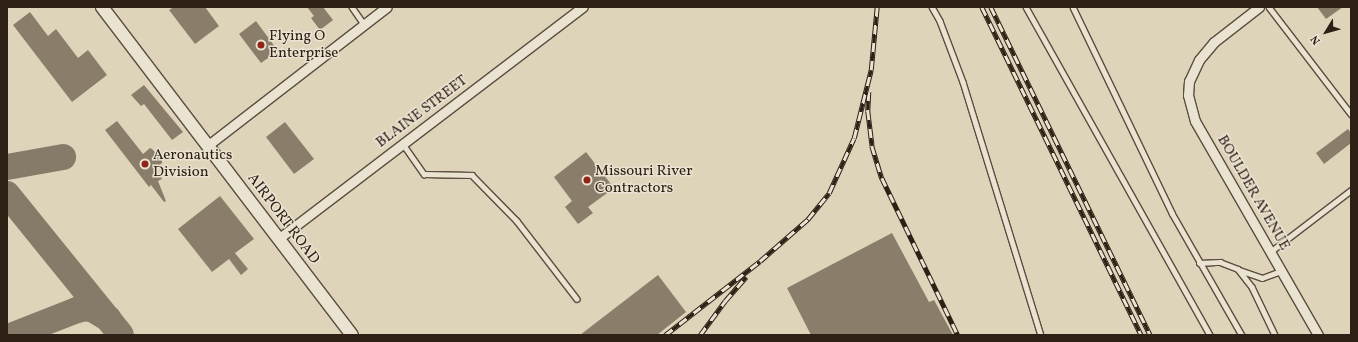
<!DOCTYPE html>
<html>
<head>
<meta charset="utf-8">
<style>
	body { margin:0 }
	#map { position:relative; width:1358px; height:342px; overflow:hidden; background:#ded4ba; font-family:Vollkorn,serif }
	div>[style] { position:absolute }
	.taxiway>* { height:26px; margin:-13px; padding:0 13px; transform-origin:13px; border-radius:13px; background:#867a68 }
	.building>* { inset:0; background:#8a7e6b }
	.roads { filter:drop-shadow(1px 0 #5b4d3f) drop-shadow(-1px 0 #5b4d3f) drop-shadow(0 1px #5b4d3f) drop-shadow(0 -1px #5b4d3f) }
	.service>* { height:4.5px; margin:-2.25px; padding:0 2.25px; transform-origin:2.25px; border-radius:2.25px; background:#eae3d2 }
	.minor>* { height:9px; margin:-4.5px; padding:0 4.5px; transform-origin:4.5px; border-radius:4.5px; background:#eae3d2 }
	.tertiary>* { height:12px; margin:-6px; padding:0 6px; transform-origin:6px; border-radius:6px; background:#eae3d2 }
	.rail>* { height:4.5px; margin-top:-2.25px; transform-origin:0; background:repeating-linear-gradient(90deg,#eae3d2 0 9px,#2f2016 0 18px); box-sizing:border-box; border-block:1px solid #2f2016 }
	.dots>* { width:11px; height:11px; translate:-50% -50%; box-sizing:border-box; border:2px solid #eae3d2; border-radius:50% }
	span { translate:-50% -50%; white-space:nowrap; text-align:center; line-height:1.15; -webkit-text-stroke:3px #eae3d2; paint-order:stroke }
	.poi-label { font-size:15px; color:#2f2016 }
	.left { translate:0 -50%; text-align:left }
	.street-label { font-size:15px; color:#2f2016 }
	.frame { position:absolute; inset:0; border:8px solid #2f2016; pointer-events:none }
	.north { position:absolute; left:1306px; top:12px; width:40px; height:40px; -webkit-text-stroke:3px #eae3d2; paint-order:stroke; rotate:233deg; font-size:11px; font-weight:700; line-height:16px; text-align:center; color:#2f2016 }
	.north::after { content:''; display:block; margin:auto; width:14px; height:18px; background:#2f2016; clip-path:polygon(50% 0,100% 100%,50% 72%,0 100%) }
</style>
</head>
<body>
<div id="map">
	<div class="taxiway">
		<i style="left:7px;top:167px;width:57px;rotate:-10.1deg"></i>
		<i style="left:7px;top:194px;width:181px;rotate:51deg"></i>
		<i style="left:13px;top:335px;width:69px;rotate:-21.3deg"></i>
		<i style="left:77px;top:310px;width:9px;rotate:-13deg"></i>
		<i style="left:86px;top:308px;width:8px;rotate:14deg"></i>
		<i style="left:94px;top:310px;width:17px;rotate:31deg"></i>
	</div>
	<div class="building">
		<i style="clip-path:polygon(174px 7px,205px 7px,219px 26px,195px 44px,169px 10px)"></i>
		<i style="clip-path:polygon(307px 7px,323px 7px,333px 20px,320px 30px,311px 18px,314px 16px)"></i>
		<i style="clip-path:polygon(1317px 7px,1343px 7px,1326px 19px)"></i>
		<i style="clip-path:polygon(30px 12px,48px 36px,56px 29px,78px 58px,88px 50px,107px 75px,72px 102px,13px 25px)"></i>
		<i style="clip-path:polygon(256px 21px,278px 51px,261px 63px,239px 34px)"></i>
		<i style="clip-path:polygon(144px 85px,183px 132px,172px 140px,144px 104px,141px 106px,131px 95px)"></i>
		<i style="clip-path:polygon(117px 121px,143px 154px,150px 148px,152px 149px,162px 160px,162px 163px,154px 169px,162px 179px,158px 181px,166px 201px,164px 202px,151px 185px,149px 187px,105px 130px)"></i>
		<i style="clip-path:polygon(285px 122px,314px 159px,294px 174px,266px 137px)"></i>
		<i style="clip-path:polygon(1348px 129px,1351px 133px,1351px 143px,1324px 164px,1316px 153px)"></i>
		<i style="clip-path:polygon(586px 152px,614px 188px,588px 207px,593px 213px,578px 224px,565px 207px,572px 201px,554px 177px)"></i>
		<i style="clip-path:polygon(220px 196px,254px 239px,235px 253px,248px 269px,241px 275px,229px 259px,212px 272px,178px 229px)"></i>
		<i style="clip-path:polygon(892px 233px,929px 302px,934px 300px,953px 335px,811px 335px,787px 288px)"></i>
		<i style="clip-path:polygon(658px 275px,686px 312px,657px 335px,580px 335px)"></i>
	</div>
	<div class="roads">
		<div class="service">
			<i style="left:352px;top:7px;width:21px;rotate:55deg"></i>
			<i style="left:932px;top:7px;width:16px;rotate:60deg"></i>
			<i style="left:940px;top:21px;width:65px;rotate:69.3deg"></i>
			<i style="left:963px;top:82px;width:265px;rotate:72.9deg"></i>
			<i style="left:1026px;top:7px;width:376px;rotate:60.7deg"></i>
			<i style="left:1073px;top:7px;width:229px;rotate:64.3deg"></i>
			<i style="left:1172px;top:213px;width:141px;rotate:60.2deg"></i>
			<i style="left:1269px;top:7px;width:135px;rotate:52.5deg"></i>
			<i style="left:403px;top:144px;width:37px;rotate:55deg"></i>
			<i style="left:424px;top:174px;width:48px;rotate:1.2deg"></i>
			<i style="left:472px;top:175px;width:64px;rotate:45.6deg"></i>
			<i style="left:517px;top:221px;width:98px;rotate:52.4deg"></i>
			<i style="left:1270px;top:252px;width:102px;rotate:-37.4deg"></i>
			<i style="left:1199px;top:263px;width:21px;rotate:-3deg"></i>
			<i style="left:1220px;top:262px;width:19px;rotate:21deg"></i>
			<i style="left:1238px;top:269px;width:23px;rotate:52deg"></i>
			<i style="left:1252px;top:287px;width:53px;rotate:64.4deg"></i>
			<i style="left:1239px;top:270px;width:24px;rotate:19deg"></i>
			<i style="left:1262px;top:278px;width:20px;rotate:-20deg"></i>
		</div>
		<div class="minor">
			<i style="left:1259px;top:7px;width:57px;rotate:142.1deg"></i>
			<i style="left:1214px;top:42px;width:23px;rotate:130deg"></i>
			<i style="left:1199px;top:60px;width:23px;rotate:115deg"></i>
			<i style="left:1189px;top:81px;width:14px;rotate:94deg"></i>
			<i style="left:1188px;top:95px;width:27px;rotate:75deg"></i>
			<i style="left:1195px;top:121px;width:247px;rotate:60.1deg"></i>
			<i style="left:207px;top:146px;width:227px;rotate:-37.7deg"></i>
			<i style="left:278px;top:239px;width:383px;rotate:-37.3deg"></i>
		</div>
		<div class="tertiary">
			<i style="left:102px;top:7px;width:412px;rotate:52.7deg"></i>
		</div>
	</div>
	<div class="rail">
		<i style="left:982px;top:7px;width:365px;rotate:64.1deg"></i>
		<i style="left:991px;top:7px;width:365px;rotate:64.1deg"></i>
		<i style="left:869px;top:92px;width:19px;rotate:93deg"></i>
		<i style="left:868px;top:111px;width:35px;rotate:83deg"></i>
		<i style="left:872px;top:146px;width:34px;rotate:73deg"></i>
		<i style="left:882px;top:178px;width:174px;rotate:64.2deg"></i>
		<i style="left:665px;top:335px;width:120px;rotate:-37.9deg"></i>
		<i style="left:760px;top:261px;width:64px;rotate:-41.2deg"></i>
		<i style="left:808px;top:219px;width:33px;rotate:-51deg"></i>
		<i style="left:829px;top:193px;width:60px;rotate:-65.6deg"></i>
		<i style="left:854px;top:138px;width:70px;rotate:-76deg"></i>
		<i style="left:871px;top:70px;width:63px;rotate:-84.6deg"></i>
		<i style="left:700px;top:335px;width:42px;rotate:-53.7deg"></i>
		<i style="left:725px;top:301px;width:32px;rotate:-49deg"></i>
	</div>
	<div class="dots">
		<i style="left:261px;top:45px;background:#8f2418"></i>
		<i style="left:145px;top:164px;background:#8f2418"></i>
		<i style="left:587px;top:180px;background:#8f2418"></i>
	</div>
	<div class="poi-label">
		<span class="left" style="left:269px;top:45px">Flying O<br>Enterprise</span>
		<span class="left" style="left:153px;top:164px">Aeronautics<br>Division</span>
		<span class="left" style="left:595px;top:180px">Missouri River<br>Contractors</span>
	</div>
	<div class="street-label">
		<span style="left:422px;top:112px;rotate:-37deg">BLAINE STREET</span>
		<span style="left:1253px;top:193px;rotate:60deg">BOULDER AVENUE</span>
		<span style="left:283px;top:219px;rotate:53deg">AIRPORT ROAD</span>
	</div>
	<div class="frame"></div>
	<div class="north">N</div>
</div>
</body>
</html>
